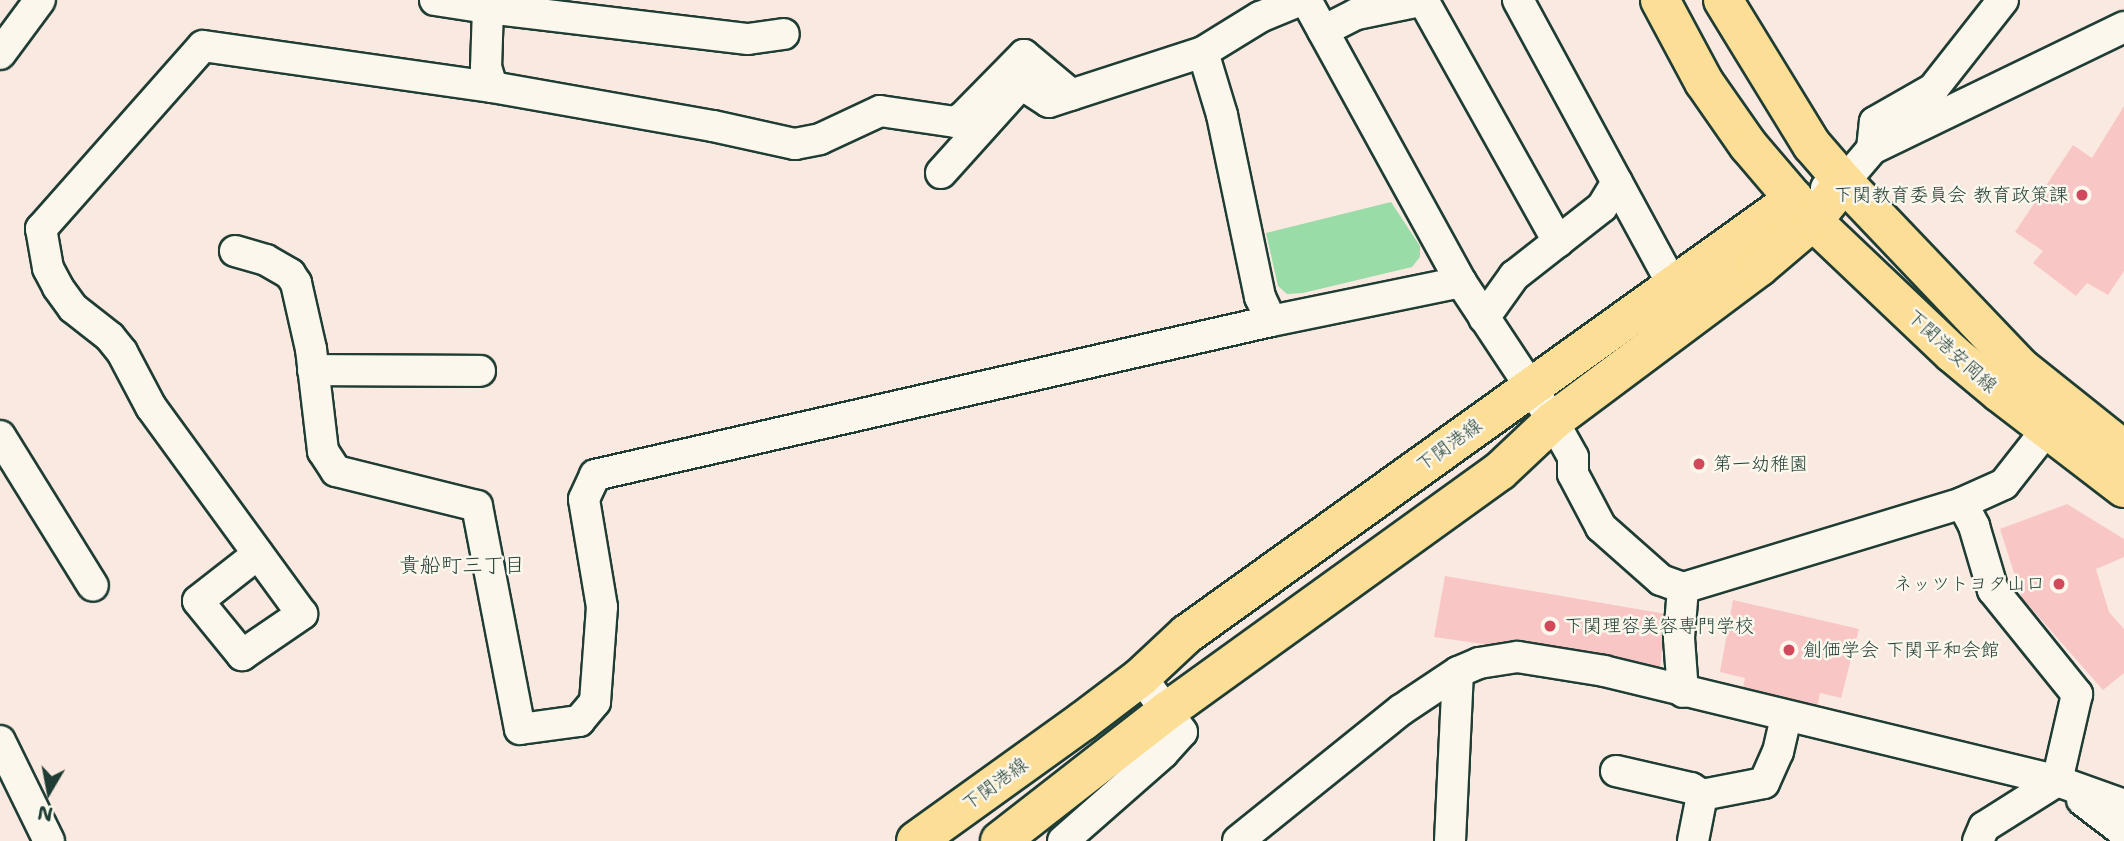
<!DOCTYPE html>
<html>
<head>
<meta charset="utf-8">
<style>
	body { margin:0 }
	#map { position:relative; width:2124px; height:841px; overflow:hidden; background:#fae9e0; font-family:"Shantell Sans","Klee One",sans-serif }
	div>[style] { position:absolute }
	.green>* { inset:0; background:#99dca7 }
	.building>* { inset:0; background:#f8c7c5 }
	.roads { filter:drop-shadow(2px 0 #1f3d34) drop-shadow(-2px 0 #1f3d34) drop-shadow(0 2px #1f3d34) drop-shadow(0 -2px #1f3d34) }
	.minor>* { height:30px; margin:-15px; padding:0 15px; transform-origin:15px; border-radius:15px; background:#fbf7ec }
	.major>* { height:38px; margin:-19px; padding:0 19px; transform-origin:19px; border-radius:19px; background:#fcde96 }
	.dots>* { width:19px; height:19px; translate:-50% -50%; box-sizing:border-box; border:4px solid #fbf7ec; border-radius:50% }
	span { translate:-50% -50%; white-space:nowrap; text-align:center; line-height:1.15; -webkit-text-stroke:5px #fbf7ec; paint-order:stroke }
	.poi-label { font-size:19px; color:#1f3d34 }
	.right { translate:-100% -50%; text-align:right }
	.left { translate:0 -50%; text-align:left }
	.street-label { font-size:19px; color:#1f3d34 }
	.neighbourhood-label { font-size:21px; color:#1f3d34 }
	.north { position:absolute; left:14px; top:757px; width:70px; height:70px; -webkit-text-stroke:5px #fbf7ec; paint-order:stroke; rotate:190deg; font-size:19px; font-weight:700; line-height:28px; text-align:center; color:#1f3d34 }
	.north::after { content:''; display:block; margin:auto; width:24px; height:32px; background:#1f3d34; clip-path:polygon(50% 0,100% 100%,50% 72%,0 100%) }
</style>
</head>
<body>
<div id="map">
	<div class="green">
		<i style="clip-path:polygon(1391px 202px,1420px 246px,1420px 257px,1412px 267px,1303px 293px,1287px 294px,1278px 286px,1266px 233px)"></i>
	</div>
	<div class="building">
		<i style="clip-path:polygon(2124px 106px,2124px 271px,2108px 295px,2087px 283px,2076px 296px,2033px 263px,2043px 251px,2015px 232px,2073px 145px,2092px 158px)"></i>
		<i style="clip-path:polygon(2067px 504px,2124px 539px,2124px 557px,2096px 569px,2109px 612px,2124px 629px,2124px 673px,2103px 690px,2022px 598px,2000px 529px)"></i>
		<i style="clip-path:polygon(1445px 576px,1666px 614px,1660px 669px,1434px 637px)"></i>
		<i style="clip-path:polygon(1733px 600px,1859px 629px,1841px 698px,1820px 693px,1817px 708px,1742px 692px,1745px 678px,1720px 672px)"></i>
	</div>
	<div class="roads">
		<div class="minor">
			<i style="left:435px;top:0;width:54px;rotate:8.6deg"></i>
			<i style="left:488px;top:8px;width:59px;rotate:91.9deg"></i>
			<i style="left:486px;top:67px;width:21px;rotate:73deg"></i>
			<i style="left:492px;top:87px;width:224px;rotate:10deg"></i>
			<i style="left:713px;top:126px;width:84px;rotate:12.4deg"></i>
			<i style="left:795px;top:144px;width:25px;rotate:-11deg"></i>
			<i style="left:820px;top:139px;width:66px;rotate:-25deg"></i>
			<i style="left:880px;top:111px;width:76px;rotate:8.3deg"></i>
			<i style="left:955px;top:122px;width:9px;rotate:-32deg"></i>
			<i style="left:963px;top:117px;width:87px;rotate:-45.5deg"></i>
			<i style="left:1024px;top:55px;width:62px;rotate:39.8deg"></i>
			<i style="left:1306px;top:0;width:322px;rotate:61.2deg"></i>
			<i style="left:1461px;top:282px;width:167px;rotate:56.5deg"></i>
			<i style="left:1553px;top:421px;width:41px;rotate:60.9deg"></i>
			<i style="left:1573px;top:457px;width:17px;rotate:90deg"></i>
			<i style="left:1573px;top:474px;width:60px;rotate:62.2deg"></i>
			<i style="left:1601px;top:527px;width:80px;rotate:41.5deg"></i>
			<i style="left:1661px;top:580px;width:23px;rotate:20deg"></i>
			<i style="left:1683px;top:588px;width:50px;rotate:94.6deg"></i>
			<i style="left:1679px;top:638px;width:54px;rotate:85.8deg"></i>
			<i style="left:1423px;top:0;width:277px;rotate:60.8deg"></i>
			<i style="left:1518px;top:0;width:323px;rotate:61.5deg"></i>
			<i style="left:488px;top:8px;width:262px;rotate:6.8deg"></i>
			<i style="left:748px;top:39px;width:36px;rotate:-8deg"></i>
			<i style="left:1323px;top:31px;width:38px;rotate:-27deg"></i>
			<i style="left:1357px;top:14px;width:69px;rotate:-11.6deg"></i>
			<i style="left:1203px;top:52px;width:66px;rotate:73.2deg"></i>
			<i style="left:1222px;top:115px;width:186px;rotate:78.2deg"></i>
			<i style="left:1260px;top:297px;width:26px;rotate:65deg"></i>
			<i style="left:0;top:54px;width:67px;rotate:-53.5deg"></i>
			<i style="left:1872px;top:149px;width:27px;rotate:-84deg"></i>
			<i style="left:1875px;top:122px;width:67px;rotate:-29.6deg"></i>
			<i style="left:1933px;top:89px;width:113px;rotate:-51.8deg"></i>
			<i style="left:941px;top:173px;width:120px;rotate:-48deg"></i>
			<i style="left:1021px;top:84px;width:33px;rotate:33deg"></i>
			<i style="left:1049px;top:102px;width:162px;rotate:-18deg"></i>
			<i style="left:1203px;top:52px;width:67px;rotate:-31.6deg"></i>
			<i style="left:1260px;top:17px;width:44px;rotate:-22.5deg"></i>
			<i style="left:1826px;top:188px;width:19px;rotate:-18deg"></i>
			<i style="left:1844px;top:182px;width:43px;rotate:-49.7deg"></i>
			<i style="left:1872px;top:149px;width:280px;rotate:-25.8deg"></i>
			<i style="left:235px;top:251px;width:32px;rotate:16deg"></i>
			<i style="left:266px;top:260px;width:28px;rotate:30deg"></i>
			<i style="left:290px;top:274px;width:11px;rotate:56deg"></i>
			<i style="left:296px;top:283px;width:68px;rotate:77.2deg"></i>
			<i style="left:311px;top:349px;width:103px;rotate:83.3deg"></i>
			<i style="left:323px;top:451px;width:24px;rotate:57deg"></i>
			<i style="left:336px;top:471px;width:145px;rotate:13.9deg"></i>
			<i style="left:477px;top:506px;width:227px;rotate:79.1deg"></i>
			<i style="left:520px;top:729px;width:60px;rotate:-7.7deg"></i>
			<i style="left:579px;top:721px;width:25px;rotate:-50deg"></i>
			<i style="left:595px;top:702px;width:95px;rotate:-85.8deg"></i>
			<i style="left:602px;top:607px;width:109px;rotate:-99.5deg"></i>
			<i style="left:584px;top:499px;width:26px;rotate:-65deg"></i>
			<i style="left:595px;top:475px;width:693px;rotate:-12.83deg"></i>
			<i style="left:1271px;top:321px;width:194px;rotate:-11.6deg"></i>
			<i style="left:1484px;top:318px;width:52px;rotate:-54.5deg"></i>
			<i style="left:1514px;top:276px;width:112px;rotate:-38.1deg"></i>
			<i style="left:1602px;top:207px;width:29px;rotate:-59deg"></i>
			<i style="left:313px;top:370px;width:167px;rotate:0.3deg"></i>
			<i style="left:0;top:436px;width:176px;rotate:58.2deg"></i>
			<i style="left:1962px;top:503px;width:26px;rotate:62deg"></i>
			<i style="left:1974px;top:526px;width:67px;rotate:73.5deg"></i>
			<i style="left:1993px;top:590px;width:134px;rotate:51.1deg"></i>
			<i style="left:2077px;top:694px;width:89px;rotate:102.9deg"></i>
			<i style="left:2057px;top:781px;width:86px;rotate:147.8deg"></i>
			<i style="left:1984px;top:827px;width:15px;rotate:113deg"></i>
			<i style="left:258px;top:554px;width:76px;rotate:141.9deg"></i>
			<i style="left:198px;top:601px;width:70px;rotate:50.8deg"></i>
			<i style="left:242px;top:655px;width:73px;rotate:-34.3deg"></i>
			<i style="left:302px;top:614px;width:256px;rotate:-126.1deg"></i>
			<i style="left:151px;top:407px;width:62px;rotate:-117.8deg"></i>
			<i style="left:122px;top:352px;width:19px;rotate:-129deg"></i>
			<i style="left:110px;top:337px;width:47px;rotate:-141.9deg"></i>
			<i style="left:73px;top:308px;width:26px;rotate:-126deg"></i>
			<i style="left:58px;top:287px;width:21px;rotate:-118deg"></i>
			<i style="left:48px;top:268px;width:40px;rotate:-100deg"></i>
			<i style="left:41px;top:229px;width:244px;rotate:-48.5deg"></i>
			<i style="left:203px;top:46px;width:292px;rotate:8.1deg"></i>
			<i style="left:1683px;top:588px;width:292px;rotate:-16.9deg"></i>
			<i style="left:1962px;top:503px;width:46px;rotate:-24.3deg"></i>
			<i style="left:2004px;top:484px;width:89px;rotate:-51.8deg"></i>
			<i style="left:0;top:741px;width:111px;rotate:63.9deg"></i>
			<i style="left:1616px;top:771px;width:77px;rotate:12.8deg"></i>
			<i style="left:1691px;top:788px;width:13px;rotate:32deg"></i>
			<i style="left:2082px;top:800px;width:53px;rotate:37.3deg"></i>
			<i style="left:1063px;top:841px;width:133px;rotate:-41.3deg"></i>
			<i style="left:1163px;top:753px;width:28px;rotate:-48deg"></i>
			<i style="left:1182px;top:732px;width:69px;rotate:-126.7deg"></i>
			<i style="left:1238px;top:841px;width:209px;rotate:-38.8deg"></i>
			<i style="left:1401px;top:710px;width:69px;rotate:-33.7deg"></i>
			<i style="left:1458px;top:672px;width:23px;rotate:-23deg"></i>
			<i style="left:1479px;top:663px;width:39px;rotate:-9deg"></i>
			<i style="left:1518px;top:657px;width:87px;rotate:9.2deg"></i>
			<i style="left:1604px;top:671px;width:466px;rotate:13.6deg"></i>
			<i style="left:2057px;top:781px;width:71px;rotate:19.7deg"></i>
			<i style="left:1450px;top:841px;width:169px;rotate:-87.3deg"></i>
			<i style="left:1693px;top:841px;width:47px;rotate:-78.9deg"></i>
			<i style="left:1702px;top:795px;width:63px;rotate:-11deg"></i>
			<i style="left:1764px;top:783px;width:34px;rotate:-66deg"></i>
			<i style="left:1778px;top:752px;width:36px;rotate:-77deg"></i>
		</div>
		<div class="major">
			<i style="left:1660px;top:0;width:93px;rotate:61.8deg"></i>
			<i style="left:1704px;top:82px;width:77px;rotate:55.1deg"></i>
			<i style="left:1748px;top:145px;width:100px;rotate:49.5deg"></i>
			<i style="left:1813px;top:221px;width:192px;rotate:43.5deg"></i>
			<i style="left:1952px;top:353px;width:62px;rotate:39.8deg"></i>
			<i style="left:2000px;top:393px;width:156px;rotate:37.5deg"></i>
			<i style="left:1723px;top:0;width:170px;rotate:58.5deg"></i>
			<i style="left:1812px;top:145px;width:49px;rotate:49.1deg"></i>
			<i style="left:1844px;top:182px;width:255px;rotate:46.4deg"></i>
			<i style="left:2020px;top:367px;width:133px;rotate:38.6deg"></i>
			<i style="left:916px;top:841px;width:206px;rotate:-35.7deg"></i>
			<i style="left:1083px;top:721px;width:73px;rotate:-37.2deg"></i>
			<i style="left:1141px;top:677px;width:63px;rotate:-43.1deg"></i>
			<i style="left:1187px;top:634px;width:747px;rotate:-35.63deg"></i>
			<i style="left:1000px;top:841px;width:212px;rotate:-37.9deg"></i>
			<i style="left:1167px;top:711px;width:410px;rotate:-35.8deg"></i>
			<i style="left:1500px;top:471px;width:73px;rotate:-43.3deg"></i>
			<i style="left:1553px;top:421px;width:257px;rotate:-36.8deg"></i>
			<i style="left:1759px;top:267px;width:71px;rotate:-40.4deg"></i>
			<i style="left:1813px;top:221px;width:50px;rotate:-51.5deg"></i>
		</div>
	</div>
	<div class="dots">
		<i style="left:2082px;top:195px;background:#d1495b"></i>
		<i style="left:1699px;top:464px;background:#d1495b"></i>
		<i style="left:2059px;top:584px;background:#d1495b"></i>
		<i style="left:1550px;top:626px;background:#d1495b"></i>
		<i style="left:1789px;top:650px;background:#d1495b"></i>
	</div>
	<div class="poi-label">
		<span class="right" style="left:2068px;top:195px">下関教育委員会 教育政策課</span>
		<span class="left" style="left:1713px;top:464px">第一幼稚園</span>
		<span class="right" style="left:2045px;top:584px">ネッツトヨタ山口</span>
		<span class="left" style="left:1564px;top:626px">下関理容美容専門学校</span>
		<span class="left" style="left:1803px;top:650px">創価学会 下関平和会館</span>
	</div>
	<div class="street-label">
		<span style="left:1952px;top:351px;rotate:42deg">下関港安岡線</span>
		<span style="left:1449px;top:445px;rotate:-36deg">下関港線</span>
		<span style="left:995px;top:784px;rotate:-36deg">下関港線</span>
	</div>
	<div class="neighbourhood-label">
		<span style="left:462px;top:565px">貴船町三丁目</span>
	</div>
	<div class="north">N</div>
</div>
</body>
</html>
